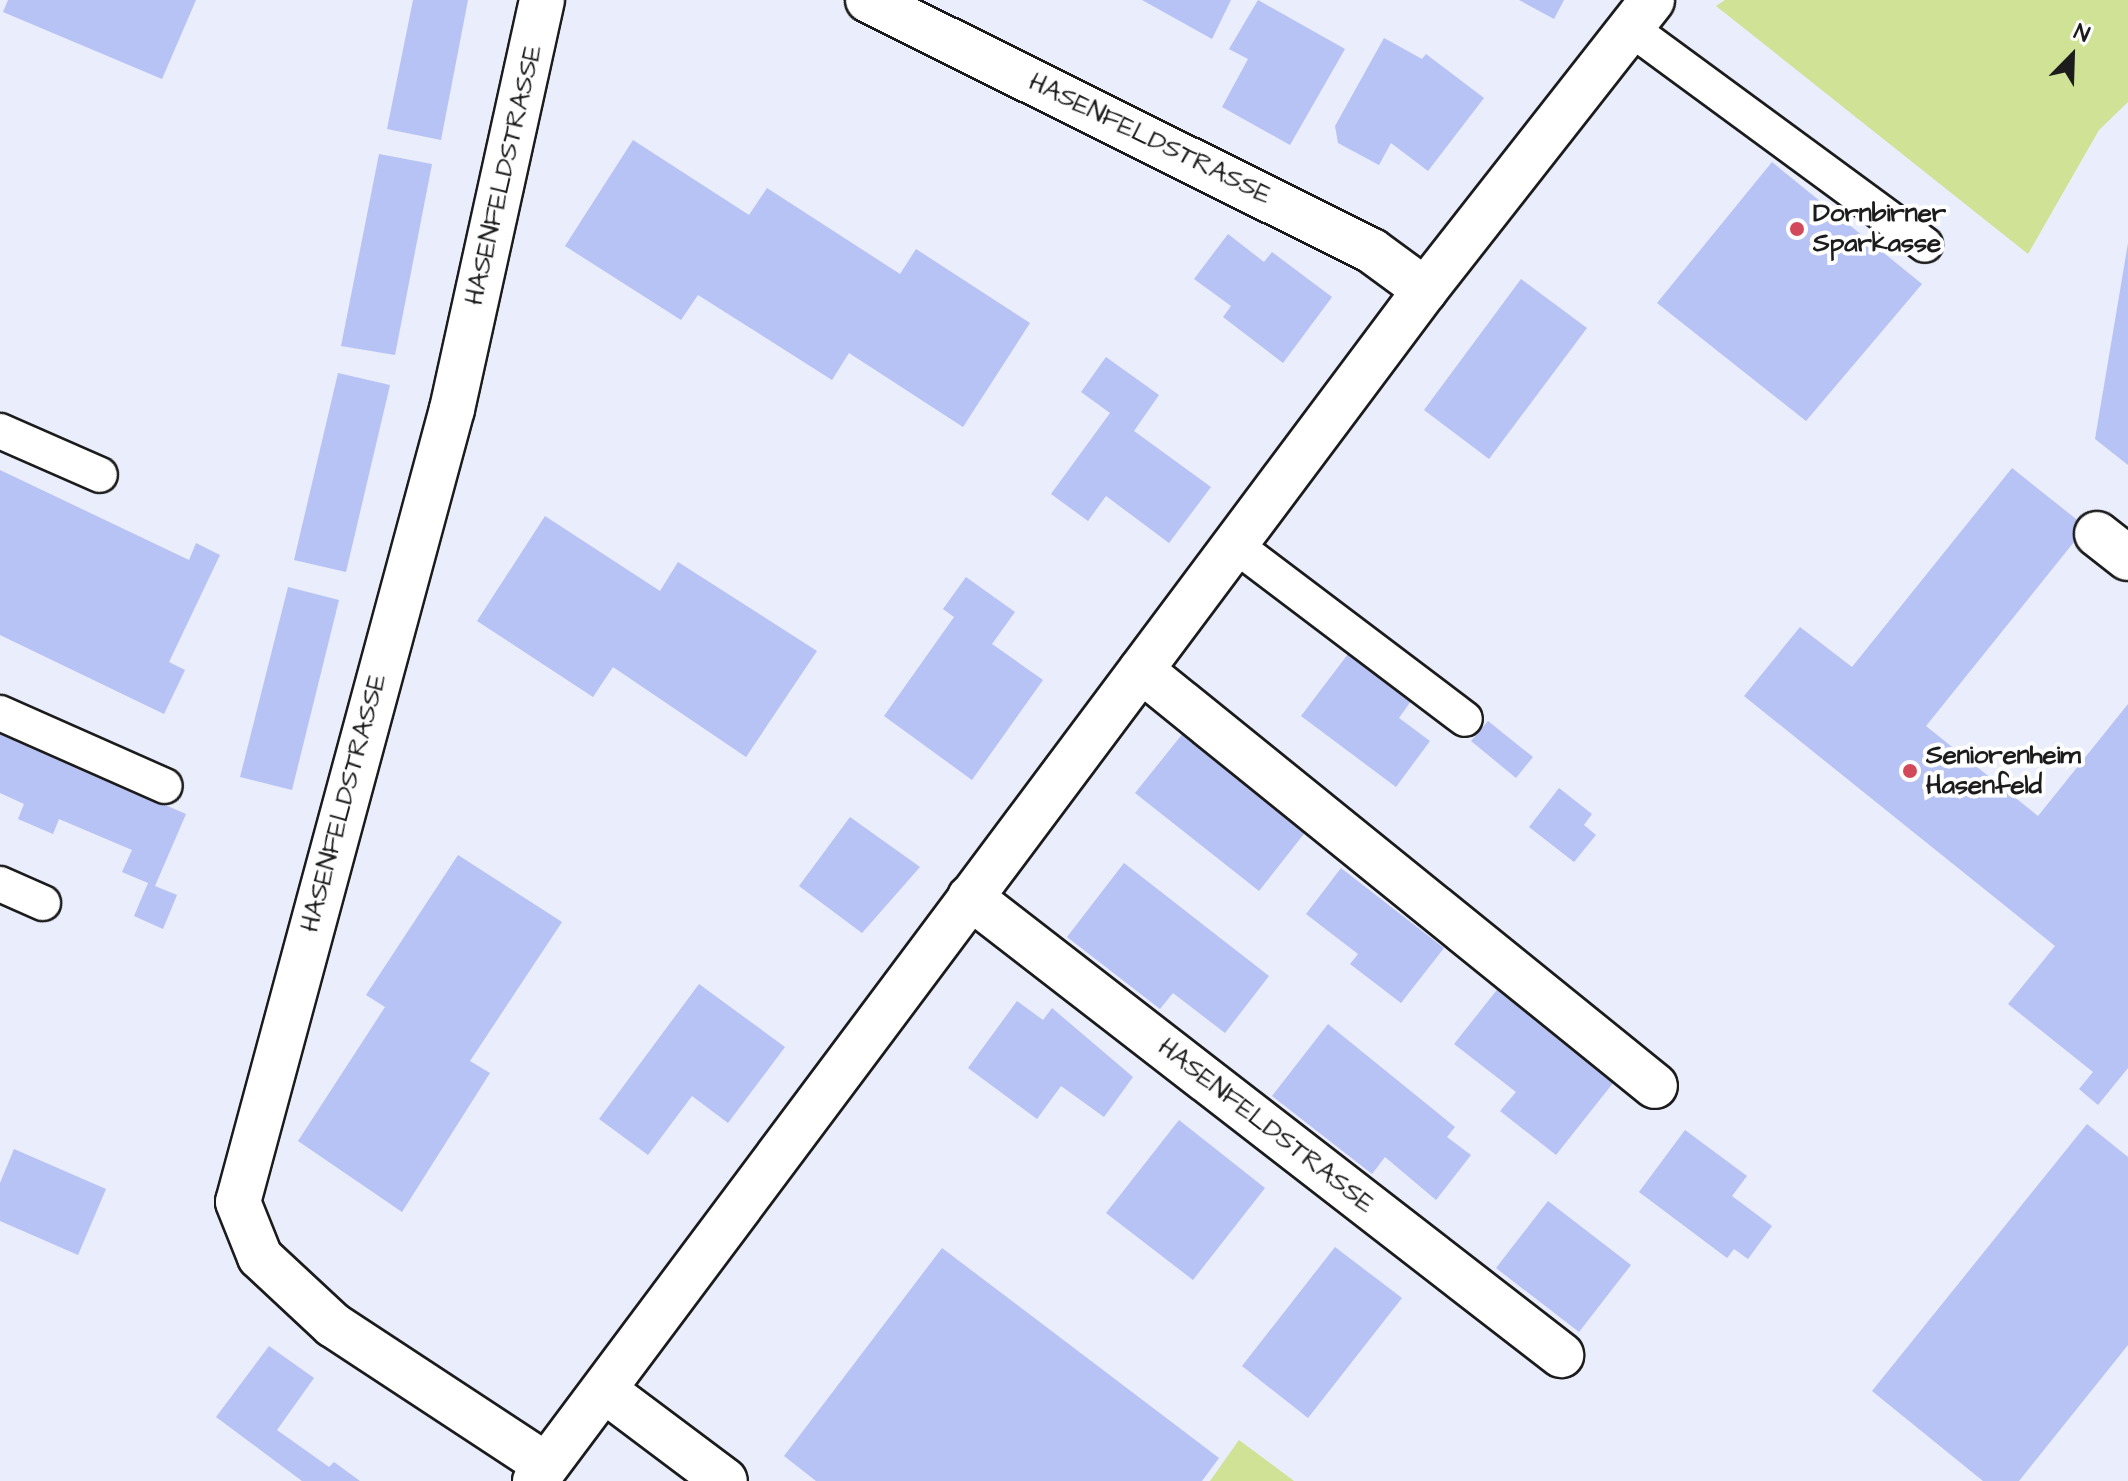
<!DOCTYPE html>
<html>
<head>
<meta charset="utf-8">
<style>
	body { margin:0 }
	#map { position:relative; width:2128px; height:1481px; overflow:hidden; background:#e9edfc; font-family:"Architects Daughter",sans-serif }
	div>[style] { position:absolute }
	.green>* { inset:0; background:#cfe296 }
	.building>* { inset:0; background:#b7c3f4 }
	.roads { filter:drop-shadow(2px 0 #1c1c1c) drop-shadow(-2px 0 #1c1c1c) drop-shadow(0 2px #1c1c1c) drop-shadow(0 -2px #1c1c1c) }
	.lane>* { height:34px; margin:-17px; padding:0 17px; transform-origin:17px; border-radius:17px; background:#fff }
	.street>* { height:44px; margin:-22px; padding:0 22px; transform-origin:22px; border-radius:22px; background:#fff }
	.dots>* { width:22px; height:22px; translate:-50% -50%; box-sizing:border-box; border:4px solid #fff; border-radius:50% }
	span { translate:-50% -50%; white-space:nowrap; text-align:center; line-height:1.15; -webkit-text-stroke:8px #fff; paint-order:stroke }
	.street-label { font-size:26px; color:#1c1c1c }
	.poi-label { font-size:26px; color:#1c1c1c; font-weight:700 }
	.left { translate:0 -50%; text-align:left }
	.north { position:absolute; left:2032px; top:16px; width:80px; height:80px; -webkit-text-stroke:6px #fff; paint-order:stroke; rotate:23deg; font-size:22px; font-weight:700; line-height:32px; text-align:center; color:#1c1c1c }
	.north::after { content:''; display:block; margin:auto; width:28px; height:36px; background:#1c1c1c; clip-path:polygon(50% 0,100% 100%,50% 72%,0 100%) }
</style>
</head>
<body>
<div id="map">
	<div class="green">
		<i style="clip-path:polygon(1725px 0,2128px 0,2128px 102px,2099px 130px,2028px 254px,1716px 6px)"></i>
		<i style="clip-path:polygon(1239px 1440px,1294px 1481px,1210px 1481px)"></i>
	</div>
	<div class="building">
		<i style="clip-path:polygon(8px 0,196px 0,162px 79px,3px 12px)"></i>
		<i style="clip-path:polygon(413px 0,468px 0,441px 140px,387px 129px)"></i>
		<i style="clip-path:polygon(1142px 0,1231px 0,1212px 39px)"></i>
		<i style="clip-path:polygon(1258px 0,1345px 49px,1290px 145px,1222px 107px,1248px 59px,1229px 49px)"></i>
		<i style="clip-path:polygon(1519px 0,1564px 0,1554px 19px)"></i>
		<i style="clip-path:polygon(1384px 38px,1422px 59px,1426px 54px,1484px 98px,1428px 171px,1391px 143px,1379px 165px,1338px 143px,1335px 126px)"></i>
		<i style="clip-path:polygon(633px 140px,749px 215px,767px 188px,900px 274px,916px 249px,1030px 323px,963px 427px,849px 353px,832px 380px,698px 295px,681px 320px,565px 246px)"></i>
		<i style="clip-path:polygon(379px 154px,432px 164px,395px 355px,341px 346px)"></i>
		<i style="clip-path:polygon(1772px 162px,1922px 284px,1806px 421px,1657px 303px)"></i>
		<i style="clip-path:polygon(1228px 234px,1264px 262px,1272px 252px,1332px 297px,1283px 363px,1223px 317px,1231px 306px,1194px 279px)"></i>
		<i style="clip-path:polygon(2128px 243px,2128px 465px,2095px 439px)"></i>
		<i style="clip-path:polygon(1521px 279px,1587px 328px,1489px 459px,1424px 410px)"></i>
		<i style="clip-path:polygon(1106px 357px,1159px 395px,1134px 431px,1211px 487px,1169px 543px,1106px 496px,1088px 521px,1051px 494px,1110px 413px,1081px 392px)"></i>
		<i style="clip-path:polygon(338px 373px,390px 385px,346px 572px,294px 560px)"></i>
		<i style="clip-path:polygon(2012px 468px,2086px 527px,1926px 726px,2038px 816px,2128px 704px,2128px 1068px,2098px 1105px,2079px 1089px,2093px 1072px,2008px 1004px,2055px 946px,1744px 696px,1800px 627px,1852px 667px)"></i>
		<i style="clip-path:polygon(0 470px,189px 560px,196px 543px,220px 555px,169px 662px,185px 670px,164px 714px,0 635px)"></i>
		<i style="clip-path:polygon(545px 516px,660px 591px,678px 562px,817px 651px,746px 757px,613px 667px,593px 697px,477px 621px)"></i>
		<i style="clip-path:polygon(966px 577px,1015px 612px,992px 644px,1043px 680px,972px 780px,884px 716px,954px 617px,943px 609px)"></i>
		<i style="clip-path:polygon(288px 587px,339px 600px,292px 790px,240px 777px)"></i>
		<i style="clip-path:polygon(1348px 654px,1411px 701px,1399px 718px,1430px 741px,1396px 787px,1301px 716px)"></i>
		<i style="clip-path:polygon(1488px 721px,1533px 757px,1516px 778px,1471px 741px)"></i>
		<i style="clip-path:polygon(1184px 732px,1307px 830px,1259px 891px,1135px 793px)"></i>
		<i style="clip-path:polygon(0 734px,186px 814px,155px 886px,177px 895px,163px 929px,134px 916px,148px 883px,122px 872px,132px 850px,59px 819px,53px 834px,18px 819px,24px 804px,0 793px)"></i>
		<i style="clip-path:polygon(1559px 788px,1592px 814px,1584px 825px,1596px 835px,1574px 862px,1529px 827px)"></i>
		<i style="clip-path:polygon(850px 817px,920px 867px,862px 933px,799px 886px)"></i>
		<i style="clip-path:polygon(458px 855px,562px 922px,470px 1061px,490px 1073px,402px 1212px,298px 1141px,385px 1007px,366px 995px)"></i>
		<i style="clip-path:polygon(1124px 863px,1269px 976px,1225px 1033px,1173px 993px,1160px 1009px,1067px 937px)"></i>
		<i style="clip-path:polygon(1341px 868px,1444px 948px,1401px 1003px,1350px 964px,1358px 954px,1306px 914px)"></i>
		<i style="clip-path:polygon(699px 984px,785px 1047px,728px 1123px,692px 1096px,648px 1155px,599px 1119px)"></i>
		<i style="clip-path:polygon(1500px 986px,1617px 1078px,1556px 1155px,1500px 1111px,1516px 1092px,1454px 1044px)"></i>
		<i style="clip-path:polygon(1017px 1001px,1043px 1020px,1052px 1008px,1133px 1077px,1104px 1117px,1061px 1086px,1037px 1119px,968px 1068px)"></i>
		<i style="clip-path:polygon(1328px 1024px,1455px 1127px,1447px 1137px,1471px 1155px,1436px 1200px,1385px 1157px,1372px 1174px,1272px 1096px)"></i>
		<i style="clip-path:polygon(1179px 1120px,1265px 1188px,1193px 1280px,1106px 1213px)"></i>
		<i style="clip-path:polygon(2087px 1124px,2128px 1157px,2128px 1345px,2019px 1481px,1983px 1481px,1872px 1391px)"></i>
		<i style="clip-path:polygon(1685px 1130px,1747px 1176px,1732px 1196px,1772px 1226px,1748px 1259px,1734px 1249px,1727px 1258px,1639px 1192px)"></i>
		<i style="clip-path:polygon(14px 1149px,106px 1189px,78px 1255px,0 1221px,0 1183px)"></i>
		<i style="clip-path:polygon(1548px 1201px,1631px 1265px,1579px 1332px,1496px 1268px)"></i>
		<i style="clip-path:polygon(1335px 1247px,1402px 1298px,1308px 1418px,1242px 1366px)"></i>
		<i style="clip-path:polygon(942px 1248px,1219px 1458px,1202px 1481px,816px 1481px,784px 1456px)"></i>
		<i style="clip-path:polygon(269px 1346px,314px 1378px,277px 1430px,329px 1467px,334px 1462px,360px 1481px,302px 1481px,216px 1417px)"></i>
	</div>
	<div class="roads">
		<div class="lane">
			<i style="left:1630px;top:28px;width:366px;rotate:36.3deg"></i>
			<i style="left:0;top:431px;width:109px;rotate:23.7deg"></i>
			<i style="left:1235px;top:545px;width:288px;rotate:37.1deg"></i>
			<i style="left:0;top:713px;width:180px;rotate:23.9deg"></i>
			<i style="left:0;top:884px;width:47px;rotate:23.8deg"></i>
		</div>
		<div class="street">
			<i style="left:542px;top:0;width:419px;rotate:102.4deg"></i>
			<i style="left:452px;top:409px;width:821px;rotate:105.1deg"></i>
			<i style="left:238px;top:1202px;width:59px;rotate:68.2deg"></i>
			<i style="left:260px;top:1257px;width:100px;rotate:43deg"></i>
			<i style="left:333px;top:1325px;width:255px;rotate:33.3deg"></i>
			<i style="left:868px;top:0;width:563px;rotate:26.47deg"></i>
			<i style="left:1372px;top:251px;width:66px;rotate:36.3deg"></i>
			<i style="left:2097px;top:534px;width:39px;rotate:38deg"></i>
			<i style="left:1141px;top:670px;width:661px;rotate:38.98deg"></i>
			<i style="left:970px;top:897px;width:748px;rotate:37.77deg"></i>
			<i style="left:604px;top:1390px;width:151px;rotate:36.9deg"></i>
			<i style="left:535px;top:1481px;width:1487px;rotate:-53.23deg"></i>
			<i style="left:1425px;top:290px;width:368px;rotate:-51.9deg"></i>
		</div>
	</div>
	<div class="dots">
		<i style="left:1797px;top:229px;background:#d1495b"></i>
		<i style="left:1910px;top:771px;background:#d1495b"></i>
	</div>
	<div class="street-label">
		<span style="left:1150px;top:139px;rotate:26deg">HASENFELDSTRASSE</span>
		<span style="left:504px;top:175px;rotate:-77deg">HASENFELDSTRASSE</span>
		<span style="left:344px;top:803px;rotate:-75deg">HASENFELDSTRASSE</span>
		<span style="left:1266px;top:1126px;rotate:38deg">HASENFELDSTRASSE</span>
	</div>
	<div class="poi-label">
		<span class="left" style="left:1813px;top:229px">Dornbirner<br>Sparkasse</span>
		<span class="left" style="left:1926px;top:771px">Seniorenheim<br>Hasenfeld</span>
	</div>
	<div class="north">N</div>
</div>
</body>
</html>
